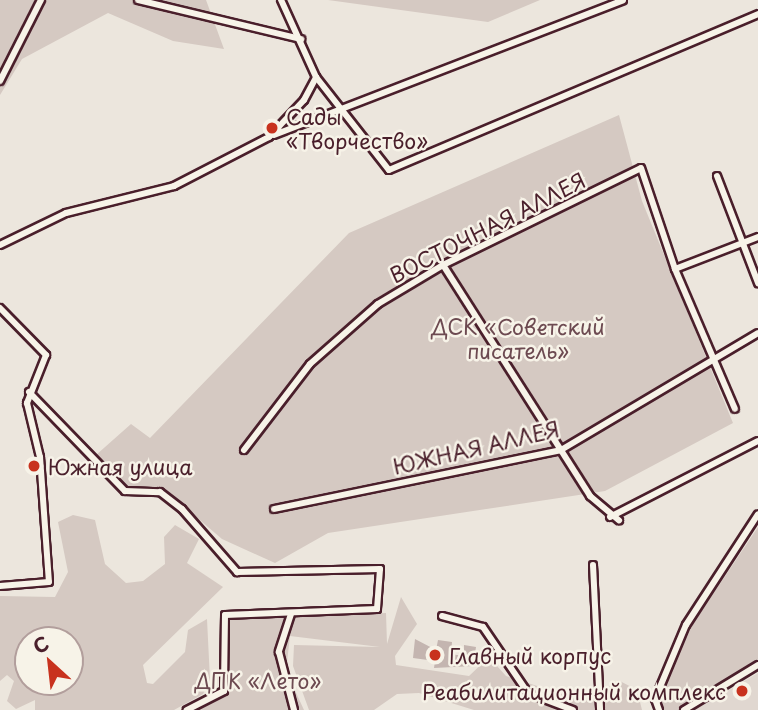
<!DOCTYPE html>
<html>
<head>
<meta charset="utf-8">
<style>
	body { margin:0 }
	#map { position:relative; width:758px; height:710px; overflow:hidden; background:#ece6dd; font-family:"Playpen Sans",sans-serif }
	div>[style] { position:absolute }
	.built>* { inset:0; background:#e0d7d0 }
	.green>* { inset:0; background:#d5c9c2 }
	.building>* { inset:0; background:#c4b5b0 }
	.roads { filter:drop-shadow(2px 0 #4a1f2b) drop-shadow(-2px 0 #4a1f2b) drop-shadow(0 2px #4a1f2b) drop-shadow(0 -2px #4a1f2b) }
	.minor>* { height:6px; margin:-3px; padding:0 3px; transform-origin:3px; border-radius:3px; background:#f7f3e8 }
	.dots>* { width:19px; height:19px; translate:-50% -50%; box-sizing:border-box; border:4px solid #f7f3e8; border-radius:50% }
	span { translate:-50% -50%; white-space:nowrap; text-align:center; line-height:1.15; -webkit-text-stroke:5px #f7f3e8; paint-order:stroke }
	.poi-label { font-size:21px; color:#4a1f2b }
	.left { translate:0 -50%; text-align:left }
	.right { translate:-100% -50%; text-align:right }
	.street-label { font-size:21px; color:#4a1f2b }
	.park-label { font-size:21px; color:#6d4a51 }
	.north { position:absolute; left:14px; top:626px; width:70px; height:70px; box-sizing:border-box; background:#f7f3e8; border:2px solid #b29e9c; border-radius:50%; rotate:333deg; font-size:19px; font-weight:700; line-height:28px; text-align:center; color:#4a1f2b }
	.north::after { content:''; display:block; margin:auto; width:24px; height:32px; background:#c8321e; clip-path:polygon(50% 0,100% 100%,50% 72%,0 100%) }
</style>
</head>
<body>
<div id="map">
	<div class="built">
		<i style="clip-path:polygon(758px 673px,758px 710px,695px 710px)"></i>
	</div>
	<div class="green">
		<i style="clip-path:polygon(0 0,206px 0,224px 49px,173px 41px,108px 13px,22px 59px,0 95px)"></i>
		<i style="clip-path:polygon(328px 0,540px 0,488px 22px)"></i>
		<i style="clip-path:polygon(619px 115px,642px 201px,733px 423px,605px 491px,328px 533px,275px 563px,222px 539px,166px 491px,127px 488px,96px 455px,131px 424px,150px 438px,349px 233px)"></i>
		<i style="clip-path:polygon(evenodd,73px 515px,95px 520px,105px 564px,126px 583px,143px 581px,165px 564px,164px 537px,175px 525px,199px 539px,187px 563px,223px 587px,143px 665px,147px 683px,153px 684px,185px 652px,188px 630px,207px 619px,210px 680px,203px 694px,174px 710px,35px 710px,35px 700px,16px 709px,7px 701px,14px 681px,7px 675px,0 681px,0 596px,55px 597px,68px 572px,58px 522px,73px 515px,28px 640px,70px 640px,70px 682px,28px 682px,28px 640px)"></i>
		<i style="clip-path:polygon(758px 527px,758px 661px,678px 710px,664px 710px,658px 699px,693px 624px)"></i>
		<i style="clip-path:polygon(401px 597px,417px 624px,395px 656px,396px 665px,469px 676px,489px 657px,506px 676px,575px 698px,598px 696px,618px 680px,637px 690px,642px 710px,474px 710px,419px 693px,397px 694px,374px 710px,309px 710px,293px 666px,294px 645px,380px 647px,290px 636px,286px 671px,304px 710px,197px 710px,229px 693px,229px 619px,386px 613px,387px 644px)"></i>
	</div>
	<div class="building">
		<i style="clip-path:polygon(415px 639px,436px 650px,438px 640px,452px 642px,451px 654px,463px 656px,464px 645px,476px 647px,473px 666px,434px 668px,435px 661px,413px 658px)"></i>
	</div>
	<div class="roads">
		<div class="minor">
			<i style="left:138px;top:0;width:168px;rotate:13.5deg"></i>
			<i style="left:316px;top:77px;width:118px;rotate:51.9deg"></i>
			<i style="left:389px;top:170px;width:401px;rotate:-22.9deg"></i>
			<i style="left:0;top:81px;width:91px;rotate:-63.2deg"></i>
			<i style="left:274px;top:135px;width:374px;rotate:-21.1deg"></i>
			<i style="left:717px;top:176px;width:115px;rotate:69deg"></i>
			<i style="left:0;top:245px;width:73px;rotate:-25.9deg"></i>
			<i style="left:66px;top:213px;width:111px;rotate:-14deg"></i>
			<i style="left:174px;top:186px;width:107px;rotate:-27.3deg"></i>
			<i style="left:269px;top:137px;width:51px;rotate:-46.6deg"></i>
			<i style="left:304px;top:100px;width:26px;rotate:-62deg"></i>
			<i style="left:316px;top:77px;width:85px;rotate:-114.4deg"></i>
			<i style="left:443px;top:265px;width:274px;rotate:57.5deg"></i>
			<i style="left:590px;top:496px;width:38px;rotate:40deg"></i>
			<i style="left:675px;top:269px;width:89px;rotate:-21.1deg"></i>
			<i style="left:0;top:308px;width:66px;rotate:45.6deg"></i>
			<i style="left:46px;top:355px;width:52px;rotate:111.6deg"></i>
			<i style="left:27px;top:403px;width:56px;rotate:76.5deg"></i>
			<i style="left:40px;top:457px;width:125px;rotate:85.9deg"></i>
			<i style="left:29px;top:392px;width:138px;rotate:45.9deg"></i>
			<i style="left:125px;top:491px;width:35px;rotate:2deg"></i>
			<i style="left:160px;top:492px;width:28px;rotate:38deg"></i>
			<i style="left:182px;top:509px;width:84px;rotate:48.9deg"></i>
			<i style="left:237px;top:572px;width:143px;rotate:-1.2deg"></i>
			<i style="left:380px;top:569px;width:40px;rotate:94.3deg"></i>
			<i style="left:377px;top:609px;width:152px;rotate:177.7deg"></i>
			<i style="left:225px;top:615px;width:76px;rotate:90.8deg"></i>
			<i style="left:224px;top:691px;width:42px;rotate:152.8deg"></i>
			<i style="left:244px;top:450px;width:108px;rotate:-52.5deg"></i>
			<i style="left:310px;top:364px;width:91px;rotate:-41.4deg"></i>
			<i style="left:378px;top:304px;width:76px;rotate:-31deg"></i>
			<i style="left:443px;top:265px;width:220px;rotate:-26.1deg"></i>
			<i style="left:641px;top:168px;width:107px;rotate:71.4deg"></i>
			<i style="left:675px;top:269px;width:152px;rotate:66.8deg"></i>
			<i style="left:274px;top:509px;width:293px;rotate:-11.6deg"></i>
			<i style="left:561px;top:450px;width:229px;rotate:-30.7deg"></i>
			<i style="left:610px;top:517px;width:166px;rotate:-27.2deg"></i>
			<i style="left:593px;top:565px;width:145px;rotate:87.2deg"></i>
			<i style="left:0;top:586px;width:49px;rotate:-4.7deg"></i>
			<i style="left:291px;top:614px;width:40px;rotate:108deg"></i>
			<i style="left:279px;top:652px;width:60px;rotate:75.5deg"></i>
			<i style="left:442px;top:616px;width:42px;rotate:15deg"></i>
			<i style="left:483px;top:627px;width:80px;rotate:55.7deg"></i>
			<i style="left:528px;top:693px;width:48px;rotate:20.7deg"></i>
			<i style="left:659px;top:710px;width:12px;rotate:-110deg"></i>
			<i style="left:655px;top:699px;width:80px;rotate:-67.3deg"></i>
			<i style="left:686px;top:625px;width:132px;rotate:-57deg"></i>
			<i style="left:684px;top:710px;width:87px;rotate:-31.3deg"></i>
		</div>
	</div>
	<div class="dots">
		<i style="left:272px;top:128px;background:#c8321e"></i>
		<i style="left:34px;top:466px;background:#c8321e"></i>
		<i style="left:435px;top:655px;background:#c8321e"></i>
		<i style="left:742px;top:691px;background:#c8321e"></i>
	</div>
	<div class="poi-label">
		<span class="left" style="left:286px;top:128px">Сады<br>«Творчество»</span>
		<span class="left" style="left:48px;top:466px">Южная улица</span>
		<span class="left" style="left:449px;top:655px">Главный корпус</span>
		<span class="right" style="left:726px;top:691px">Реабилитационный комплекс</span>
	</div>
	<div class="street-label">
		<span style="left:487px;top:227px;rotate:-27deg">ВОСТОЧНАЯ АЛЛЕЯ</span>
		<span style="left:476px;top:447px;rotate:-13deg">ЮЖНАЯ АЛЛЕЯ</span>
	</div>
	<div class="park-label">
		<span style="left:518px;top:338px">ДСК «Советский<br>писатель»</span>
		<span style="left:258px;top:680px">ДПК «Лето»</span>
	</div>
	<div class="north">С</div>
</div>
</body>
</html>
